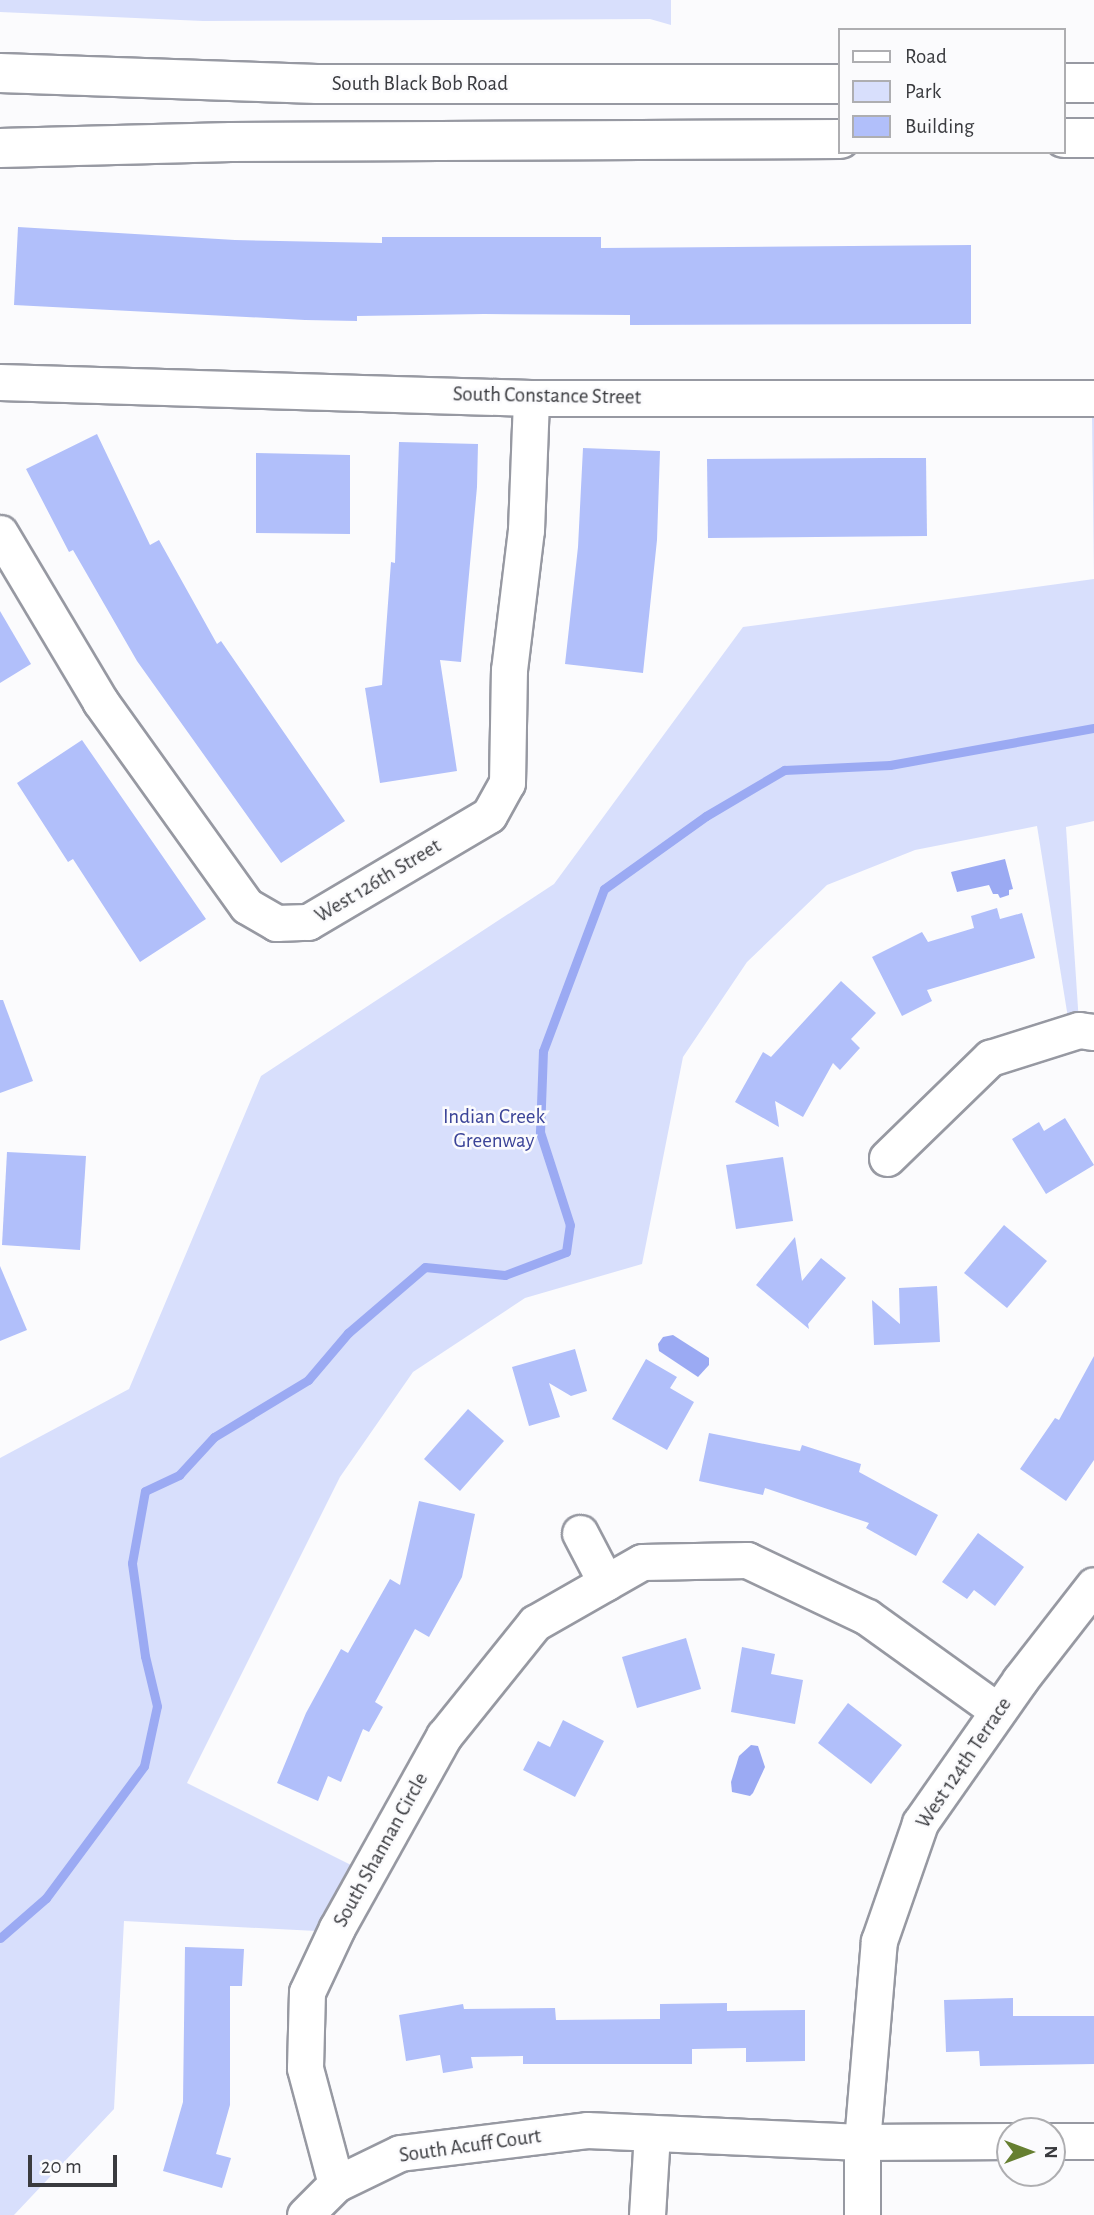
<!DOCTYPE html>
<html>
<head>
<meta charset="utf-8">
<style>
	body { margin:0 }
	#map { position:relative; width:1094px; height:2215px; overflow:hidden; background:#fbfbfd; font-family:"Alegreya Sans",sans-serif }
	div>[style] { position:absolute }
	.green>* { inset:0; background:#d8dffc }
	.water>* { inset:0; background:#9baaf3 }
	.stream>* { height:9px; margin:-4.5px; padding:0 4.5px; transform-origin:4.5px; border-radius:4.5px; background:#9baaf3 }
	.building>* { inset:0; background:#b1bffa }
	.roads { filter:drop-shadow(2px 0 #9799a2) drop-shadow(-2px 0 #9799a2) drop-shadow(0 2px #9799a2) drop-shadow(0 -2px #9799a2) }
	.street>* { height:35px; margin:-17.5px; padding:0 17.5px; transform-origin:17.5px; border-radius:17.5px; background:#fff }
	.secondary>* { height:38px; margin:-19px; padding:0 19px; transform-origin:19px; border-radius:19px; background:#fff }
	span { translate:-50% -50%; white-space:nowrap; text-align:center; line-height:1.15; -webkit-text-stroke:5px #fbfbfd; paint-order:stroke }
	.street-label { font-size:21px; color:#3a3b3f }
	.park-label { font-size:21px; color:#3b4498 }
	.legend { position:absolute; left:838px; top:28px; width:228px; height:126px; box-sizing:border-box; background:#fbfbfd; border:2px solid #aeaeb1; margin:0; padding:9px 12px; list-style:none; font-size:21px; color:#3a3b3f }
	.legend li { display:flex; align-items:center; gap:14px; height:35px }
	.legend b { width:35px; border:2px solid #aeaeb1 }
	.north { position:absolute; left:996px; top:2117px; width:70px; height:70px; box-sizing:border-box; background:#fbfbfd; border:2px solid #aeaeb1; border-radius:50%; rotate:90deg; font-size:19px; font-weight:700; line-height:28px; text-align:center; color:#3a3b3f }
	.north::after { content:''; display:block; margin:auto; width:24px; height:32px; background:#667f31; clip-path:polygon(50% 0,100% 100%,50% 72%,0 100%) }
	.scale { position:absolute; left:28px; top:2155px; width:89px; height:32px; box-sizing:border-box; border:4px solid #3a3b3f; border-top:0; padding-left:9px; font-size:21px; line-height:24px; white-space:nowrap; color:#3a3b3f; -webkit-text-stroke:5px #fbfbfd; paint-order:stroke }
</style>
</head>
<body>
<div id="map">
	<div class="green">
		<i style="clip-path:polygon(0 0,671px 0,671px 25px,650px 19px,203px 21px,0 12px)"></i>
		<i style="clip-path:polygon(1092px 416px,1094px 416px,1094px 821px,1066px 827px,1079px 1023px,1069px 1024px,1037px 826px,915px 850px,827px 885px,747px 962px,683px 1057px,642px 1264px,525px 1298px,413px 1372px,340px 1477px,187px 1783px,353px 1866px,316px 1931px,124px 1921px,114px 2109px,14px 2215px,0 2215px,0 1458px,129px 1389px,261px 1076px,554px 884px,743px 627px,1094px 579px)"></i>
	</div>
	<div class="water">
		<i style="clip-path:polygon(1005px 859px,1013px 889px,1009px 890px,1009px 895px,1000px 898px,998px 894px,993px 894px,989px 885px,957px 892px,951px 872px)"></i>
		<i style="clip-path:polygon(673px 1335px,709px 1358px,709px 1365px,698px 1377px,659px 1351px,658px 1344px,663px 1337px)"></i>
		<i style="clip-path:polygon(751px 1745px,758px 1746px,765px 1767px,753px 1793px,750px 1796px,732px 1792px,731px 1782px,739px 1756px)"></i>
	</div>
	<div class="stream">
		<i style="left:0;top:1938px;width:61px;rotate:-41deg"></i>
		<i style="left:46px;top:1898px;width:164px;rotate:-53.4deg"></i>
		<i style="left:144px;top:1766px;width:61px;rotate:-77.8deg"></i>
		<i style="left:157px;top:1706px;width:51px;rotate:-103.5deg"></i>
		<i style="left:145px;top:1656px;width:94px;rotate:-98deg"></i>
		<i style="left:132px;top:1563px;width:73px;rotate:-79.8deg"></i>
		<i style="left:145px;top:1491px;width:38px;rotate:-25deg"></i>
		<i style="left:179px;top:1475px;width:52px;rotate:-47.4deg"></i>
		<i style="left:214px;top:1437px;width:110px;rotate:-31.2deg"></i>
		<i style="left:308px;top:1380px;width:62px;rotate:-49.6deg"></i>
		<i style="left:348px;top:1333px;width:101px;rotate:-40.6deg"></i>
		<i style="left:425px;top:1267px;width:80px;rotate:5.7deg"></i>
		<i style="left:505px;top:1275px;width:65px;rotate:-20.7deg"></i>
		<i style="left:566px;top:1252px;width:27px;rotate:-82deg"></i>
		<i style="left:570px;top:1225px;width:98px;rotate:-107.9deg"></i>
		<i style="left:540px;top:1132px;width:81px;rotate:-87.9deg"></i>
		<i style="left:543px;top:1051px;width:173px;rotate:-69.4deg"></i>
		<i style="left:604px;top:889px;width:125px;rotate:-35.6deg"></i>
		<i style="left:706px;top:816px;width:91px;rotate:-30.5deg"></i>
		<i style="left:784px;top:770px;width:106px;rotate:-2.7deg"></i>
		<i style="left:890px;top:765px;width:207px;rotate:-10.3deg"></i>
	</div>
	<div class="building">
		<i style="clip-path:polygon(18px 227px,235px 240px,382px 243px,382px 237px,601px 237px,601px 248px,971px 245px,971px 324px,630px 325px,630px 315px,484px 314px,357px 316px,357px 321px,305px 320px,14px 305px)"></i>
		<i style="clip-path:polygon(97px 434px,150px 545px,159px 540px,217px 644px,221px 641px,345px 821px,281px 863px,137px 661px,73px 550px,69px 552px,26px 469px)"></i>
		<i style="clip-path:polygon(399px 442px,478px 444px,477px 487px,461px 662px,440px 660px,457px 771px,380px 783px,365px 688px,382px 685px,391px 562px,395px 563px)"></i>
		<i style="clip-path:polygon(583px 448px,660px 451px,657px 540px,643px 673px,565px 664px,578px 547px)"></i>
		<i style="clip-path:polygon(256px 453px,350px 455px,350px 534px,256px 533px)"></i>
		<i style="clip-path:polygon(883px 458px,926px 458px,927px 536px,708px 538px,707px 459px)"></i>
		<i style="clip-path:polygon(0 611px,31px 664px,0 683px)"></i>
		<i style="clip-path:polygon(82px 740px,206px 919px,140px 962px,73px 859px,68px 862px,17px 783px)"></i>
		<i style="clip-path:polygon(997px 908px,1000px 919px,1022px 913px,1035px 958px,927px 990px,932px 1001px,902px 1016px,872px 957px,922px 932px,928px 942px,974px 928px,971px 916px)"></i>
		<i style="clip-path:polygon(841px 981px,876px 1013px,851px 1039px,860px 1048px,840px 1070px,833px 1063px,803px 1117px,775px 1101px,779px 1127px,735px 1102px,763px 1052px,771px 1057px)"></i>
		<i style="clip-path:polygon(0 1000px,3px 1000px,33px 1081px,0 1093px)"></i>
		<i style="clip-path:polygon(1065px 1118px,1094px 1165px,1046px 1194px,1012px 1139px,1039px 1122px,1044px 1131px)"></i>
		<i style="clip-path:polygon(7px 1152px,86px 1156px,80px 1250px,2px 1245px)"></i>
		<i style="clip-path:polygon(783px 1157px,793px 1221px,736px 1229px,726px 1165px)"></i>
		<i style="clip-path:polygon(1004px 1225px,1047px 1261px,1007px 1308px,964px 1273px)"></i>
		<i style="clip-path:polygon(795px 1237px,802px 1281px,821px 1258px,846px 1278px,808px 1324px,809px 1329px,756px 1285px)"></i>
		<i style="clip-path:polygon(0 1266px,27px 1330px,0 1341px)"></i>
		<i style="clip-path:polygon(937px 1286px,940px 1342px,874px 1345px,872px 1300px,900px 1324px,899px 1288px)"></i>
		<i style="clip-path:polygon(575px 1349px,587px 1391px,571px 1396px,549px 1383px,560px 1417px,529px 1426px,512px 1367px)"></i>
		<i style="clip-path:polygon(1094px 1356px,1094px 1460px,1066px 1501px,1020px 1469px,1055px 1418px,1059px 1420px)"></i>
		<i style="clip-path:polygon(646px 1359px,677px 1377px,670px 1388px,694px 1402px,667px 1450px,612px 1419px)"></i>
		<i style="clip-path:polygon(468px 1409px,504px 1441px,460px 1491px,424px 1459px)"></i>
		<i style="clip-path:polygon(709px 1433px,800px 1451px,802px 1445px,861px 1464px,859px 1472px,938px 1515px,916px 1556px,866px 1528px,869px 1523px,765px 1488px,763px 1495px,699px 1481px)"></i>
		<i style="clip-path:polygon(419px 1501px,475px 1514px,462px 1577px,429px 1637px,415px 1629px,375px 1702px,383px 1707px,369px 1732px,363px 1729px,341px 1782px,328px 1776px,318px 1801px,277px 1783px,306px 1713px,341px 1649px,348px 1653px,390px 1579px,400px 1585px)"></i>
		<i style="clip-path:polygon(978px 1533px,1024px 1567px,995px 1606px,974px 1590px,967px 1599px,942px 1582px)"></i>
		<i style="clip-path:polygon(686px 1638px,701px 1689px,637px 1708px,622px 1657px)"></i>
		<i style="clip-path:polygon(742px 1647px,775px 1654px,771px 1674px,803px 1680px,795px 1724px,731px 1712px)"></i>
		<i style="clip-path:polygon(848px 1703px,902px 1745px,871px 1784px,818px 1743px)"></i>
		<i style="clip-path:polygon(563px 1720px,604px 1741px,575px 1797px,523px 1770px,538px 1741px,550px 1747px)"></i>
		<i style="clip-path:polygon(185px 1947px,244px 1949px,242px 1986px,230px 1986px,230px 2105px,216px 2154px,231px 2158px,222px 2188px,163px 2171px,183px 2102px)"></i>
		<i style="clip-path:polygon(1013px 1998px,1013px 2016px,1094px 2016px,1094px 2064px,980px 2066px,979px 2051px,946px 2052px,944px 2000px)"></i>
		<i style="clip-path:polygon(727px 2003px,727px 2011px,805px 2010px,805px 2061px,746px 2062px,746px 2048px,692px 2049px,692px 2064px,523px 2064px,523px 2056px,471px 2057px,473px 2068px,443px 2073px,440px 2055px,406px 2061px,399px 2015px,463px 2004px,464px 2009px,555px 2008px,556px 2020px,660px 2019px,660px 2004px)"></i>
	</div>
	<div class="roads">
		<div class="street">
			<i style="left:0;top:382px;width:531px;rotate:1.73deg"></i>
			<i style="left:531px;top:398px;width:563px"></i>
			<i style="left:0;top:533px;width:196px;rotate:59.2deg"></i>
			<i style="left:100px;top:701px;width:252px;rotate:54.4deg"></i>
			<i style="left:247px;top:906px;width:34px;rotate:30deg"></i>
			<i style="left:276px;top:923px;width:32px;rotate:-2deg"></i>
			<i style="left:308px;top:922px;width:210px;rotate:-30.6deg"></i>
			<i style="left:489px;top:815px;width:37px;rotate:-61deg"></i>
			<i style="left:507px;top:783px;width:113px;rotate:-89deg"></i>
			<i style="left:509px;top:670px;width:141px;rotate:-83.1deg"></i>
			<i style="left:526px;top:530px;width:132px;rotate:-87.8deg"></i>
			<i style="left:887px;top:1158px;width:144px;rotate:-44.2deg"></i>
			<i style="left:990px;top:1058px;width:93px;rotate:-17.5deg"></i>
			<i style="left:1079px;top:1030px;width:15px;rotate:8deg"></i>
			<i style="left:580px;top:1533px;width:56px;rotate:62.5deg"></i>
			<i style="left:1052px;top:2141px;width:42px"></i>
			<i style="left:336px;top:2184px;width:120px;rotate:-105deg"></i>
			<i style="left:305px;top:2068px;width:76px;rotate:-88.5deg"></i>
			<i style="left:307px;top:1992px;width:71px;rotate:-64.9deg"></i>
			<i style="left:337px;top:1928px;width:220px;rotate:-60.9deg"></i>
			<i style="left:444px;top:1736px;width:145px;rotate:-51.2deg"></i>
			<i style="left:535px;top:1623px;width:123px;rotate:-29.7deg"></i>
			<i style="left:642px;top:1562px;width:105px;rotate:-1.1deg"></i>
			<i style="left:747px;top:1560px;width:133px;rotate:25.4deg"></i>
			<i style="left:867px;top:1617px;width:161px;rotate:35.7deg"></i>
			<i style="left:305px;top:2215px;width:44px;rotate:-45deg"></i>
			<i style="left:336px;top:2184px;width:71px;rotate:-25.8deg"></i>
			<i style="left:400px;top:2153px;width:188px;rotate:-7deg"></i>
			<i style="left:587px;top:2130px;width:275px;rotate:2.5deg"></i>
			<i style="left:862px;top:2142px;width:148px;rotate:-0.4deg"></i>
			<i style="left:647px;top:2215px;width:81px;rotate:-86.5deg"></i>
			<i style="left:862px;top:2215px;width:73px;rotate:-90deg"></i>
			<i style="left:862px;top:2142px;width:202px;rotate:-85.2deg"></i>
			<i style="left:879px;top:1941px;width:125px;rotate:-70.8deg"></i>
			<i style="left:920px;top:1823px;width:174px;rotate:-55deg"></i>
			<i style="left:1020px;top:1680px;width:120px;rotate:-52.1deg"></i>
		</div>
		<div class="secondary">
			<i style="left:0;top:73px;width:317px;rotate:2deg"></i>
			<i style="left:317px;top:84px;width:523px"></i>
			<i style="left:1064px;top:83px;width:30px"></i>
			<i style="left:1064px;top:138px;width:30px"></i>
			<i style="left:0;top:148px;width:231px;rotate:-1.5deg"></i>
			<i style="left:231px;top:142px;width:609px;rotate:-0.28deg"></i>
		</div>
	</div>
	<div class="street-label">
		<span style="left:420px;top:84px">South Black Bob Road</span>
		<span style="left:547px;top:396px;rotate:1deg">South Constance Street</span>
		<span style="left:378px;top:881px;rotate:-31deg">West 126th Street</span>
		<span style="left:964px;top:1763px;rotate:-56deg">West 124th Terrace</span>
		<span style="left:381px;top:1850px;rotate:-61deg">South Shannan Circle</span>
		<span style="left:470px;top:2146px;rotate:-8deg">South Acuff Court</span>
	</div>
	<div class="park-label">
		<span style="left:494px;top:1129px">Indian Creek<br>Greenway</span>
	</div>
	<ul class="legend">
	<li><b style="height:9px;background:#fff"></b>Road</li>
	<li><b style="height:19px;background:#d8dffc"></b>Park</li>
	<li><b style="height:19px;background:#b1bffa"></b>Building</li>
	</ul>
	<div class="north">N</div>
	<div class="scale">20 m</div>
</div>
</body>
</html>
